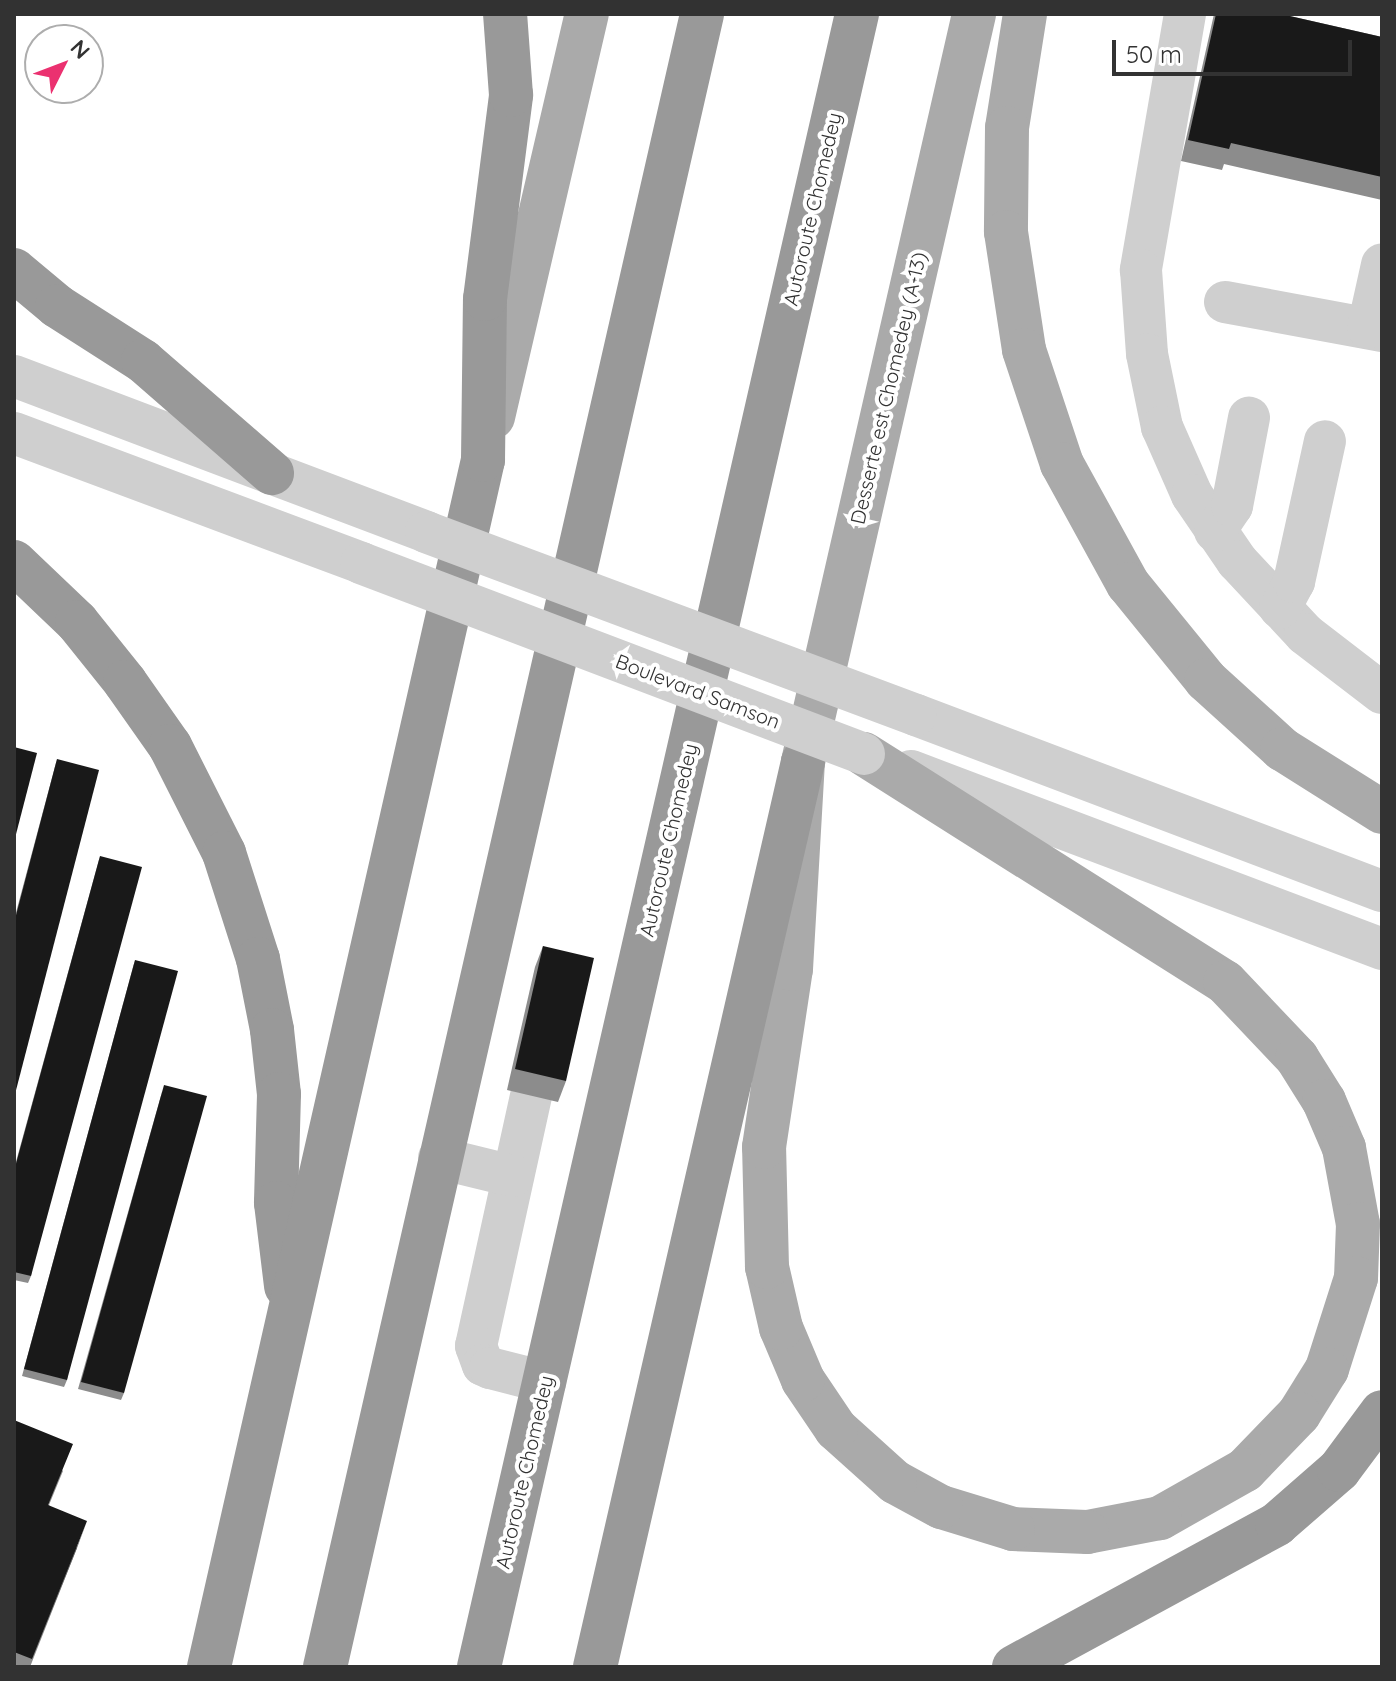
<!DOCTYPE html>
<html>
<head>
<meta charset="utf-8">
<style>
	body { margin:0 }
	#map { position:relative; width:1396px; height:1681px; overflow:hidden; background:#fff; font-family:Quicksand,sans-serif }
	div>[style] { position:absolute }
	.minor>* { height:42px; margin:-21px; padding:0 21px; transform-origin:21px; border-radius:21px; background:#cfcfcf }
	.major>* { height:44px; margin:-22px; padding:0 22px; transform-origin:22px; border-radius:22px; background:#aaa }
	.highway>* { height:44px; margin:-22px; padding:0 22px; transform-origin:22px; border-radius:22px; background:#999 }
	.minor-bridge>* { height:42px; margin:-21px; padding:0 21px; transform-origin:21px; border-radius:21px; background:#cfcfcf }
	.wall>* { inset:0; background:#8c8c8c }
	.shaded-wall>* { inset:0; background:#5e5e5e }
	.building>* { inset:0; background:#191919 }
	span { translate:-50% -50%; white-space:nowrap; text-align:center; line-height:1.15; -webkit-text-stroke:8px #fff; paint-order:stroke }
	.street-label { font-size:20px; color:#323232 }
	.frame { position:absolute; inset:0; border:16px solid #323232; pointer-events:none }
	.north { position:absolute; left:24px; top:24px; width:80px; height:80px; box-sizing:border-box; background:#fff; border:2px solid #adadad; border-radius:50%; rotate:48deg; font-size:22px; font-weight:700; line-height:32px; text-align:center; color:#323232 }
	.north::after { content:''; display:block; margin:auto; width:28px; height:36px; background:#eb3170; clip-path:polygon(50% 0,100% 100%,50% 72%,0 100%) }
	.scale { position:absolute; left:1112px; top:40px; width:240px; height:36px; box-sizing:border-box; border:4px solid #323232; border-top:0; padding-left:10px; font-size:24px; line-height:28px; white-space:nowrap; color:#323232; -webkit-text-stroke:6px #fff; paint-order:stroke }
</style>
</head>
<body>
<div id="map">
	<div class="minor">
		<i style="left:1185px;top:14px;width:260px;rotate:99.8deg"></i>
		<i style="left:1141px;top:270px;width:84px;rotate:85.9deg"></i>
		<i style="left:1147px;top:354px;width:75px;rotate:78.4deg"></i>
		<i style="left:1162px;top:427px;width:74px;rotate:66.2deg"></i>
		<i style="left:1192px;top:495px;width:80px;rotate:55.7deg"></i>
		<i style="left:1237px;top:561px;width:100px;rotate:47deg"></i>
		<i style="left:1305px;top:634px;width:97px;rotate:37.5deg"></i>
		<i style="left:1225px;top:302px;width:160px;rotate:10.5deg"></i>
		<i style="left:1368px;top:328px;width:65px;rotate:-77.5deg"></i>
		<i style="left:14px;top:376px;width:441px;rotate:20.7deg"></i>
		<i style="left:14px;top:433px;width:371px;rotate:20.5deg"></i>
		<i style="left:1215px;top:531px;width:30px;rotate:-56deg"></i>
		<i style="left:1232px;top:506px;width:90px;rotate:-79.1deg"></i>
		<i style="left:1280px;top:608px;width:30px;rotate:-62deg"></i>
		<i style="left:1294px;top:582px;width:144px;rotate:-77.6deg"></i>
		<i style="left:916px;top:715px;width:498px;rotate:20.7deg"></i>
		<i style="left:911px;top:771px;width:504px;rotate:20.7deg"></i>
		<i style="left:531px;top:1096px;width:256px;rotate:102.4deg"></i>
		<i style="left:476px;top:1346px;width:20px;rotate:70deg"></i>
		<i style="left:483px;top:1365px;width:8px;rotate:23deg"></i>
		<i style="left:490px;top:1368px;width:57px;rotate:14.3deg"></i>
		<i style="left:439px;top:1158px;width:76px;rotate:13.7deg"></i>
	</div>
	<div class="major">
		<i style="left:1025px;top:14px;width:115px;rotate:99deg"></i>
		<i style="left:1007px;top:128px;width:104px;rotate:90.6deg"></i>
		<i style="left:1006px;top:232px;width:119px;rotate:81.3deg"></i>
		<i style="left:1024px;top:350px;width:120px;rotate:71.6deg"></i>
		<i style="left:1062px;top:464px;width:137px;rotate:61.2deg"></i>
		<i style="left:1128px;top:584px;width:124px;rotate:50.9deg"></i>
		<i style="left:1206px;top:680px;width:103px;rotate:42.2deg"></i>
		<i style="left:1282px;top:749px;width:118px;rotate:32.2deg"></i>
		<i style="left:493px;top:417px;width:414px;rotate:-76.9deg"></i>
		<i style="left:864px;top:754px;width:427px;rotate:32.3deg"></i>
		<i style="left:1225px;top:982px;width:105px;rotate:46.5deg"></i>
		<i style="left:1297px;top:1058px;width:51px;rotate:57.9deg"></i>
		<i style="left:1324px;top:1101px;width:51px;rotate:66.9deg"></i>
		<i style="left:1344px;top:1148px;width:77px;rotate:79.6deg"></i>
		<i style="left:1358px;top:1224px;width:54px;rotate:92.1deg"></i>
		<i style="left:1356px;top:1278px;width:96px;rotate:107.7deg"></i>
		<i style="left:1327px;top:1369px;width:53px;rotate:121.9deg"></i>
		<i style="left:1299px;top:1414px;width:78px;rotate:134deg"></i>
		<i style="left:1245px;top:1470px;width:98px;rotate:150.5deg"></i>
		<i style="left:1160px;top:1518px;width:74px;rotate:169.1deg"></i>
		<i style="left:1087px;top:1532px;width:74px;rotate:-177.7deg"></i>
		<i style="left:1013px;top:1529px;width:75px;rotate:-163deg"></i>
		<i style="left:941px;top:1507px;width:52px;rotate:-151.5deg"></i>
		<i style="left:895px;top:1482px;width:79px;rotate:-138.1deg"></i>
		<i style="left:836px;top:1429px;width:59px;rotate:-124deg"></i>
		<i style="left:803px;top:1380px;width:56px;rotate:-112.9deg"></i>
		<i style="left:781px;top:1328px;width:63px;rotate:-102.9deg"></i>
		<i style="left:767px;top:1267px;width:120px;rotate:-91.4deg"></i>
		<i style="left:764px;top:1147px;width:180px;rotate:-81.4deg"></i>
		<i style="left:791px;top:969px;width:207px;rotate:-86.7deg"></i>
		<i style="left:803px;top:762px;width:767px;rotate:-77.12deg"></i>
	</div>
	<div class="highway">
		<i style="left:14px;top:270px;width:56px;rotate:39.9deg"></i>
		<i style="left:57px;top:306px;width:102px;rotate:32.6deg"></i>
		<i style="left:143px;top:361px;width:171px;rotate:41deg"></i>
		<i style="left:14px;top:562px;width:87px;rotate:43.6deg"></i>
		<i style="left:77px;top:622px;width:77px;rotate:51.3deg"></i>
		<i style="left:125px;top:682px;width:78px;rotate:54.9deg"></i>
		<i style="left:170px;top:746px;width:120px;rotate:63.2deg"></i>
		<i style="left:224px;top:853px;width:111px;rotate:72.2deg"></i>
		<i style="left:258px;top:959px;width:72px;rotate:78.8deg"></i>
		<i style="left:272px;top:1030px;width:64px;rotate:83.8deg"></i>
		<i style="left:279px;top:1094px;width:109px;rotate:91.6deg"></i>
		<i style="left:276px;top:1203px;width:84px;rotate:83.1deg"></i>
		<i style="left:209px;top:1667px;width:1238px;rotate:-77.21deg"></i>
		<i style="left:483px;top:460px;width:161px;rotate:-89.3deg"></i>
		<i style="left:485px;top:299px;width:206px;rotate:-82.7deg"></i>
		<i style="left:511px;top:95px;width:81px;rotate:-94.2deg"></i>
		<i style="left:325px;top:1667px;width:1695px;rotate:-77.15deg"></i>
		<i style="left:479px;top:1667px;width:1696px;rotate:-77.12deg"></i>
		<i style="left:595px;top:1667px;width:929px;rotate:-77.06deg"></i>
		<i style="left:1014px;top:1667px;width:299px;rotate:-28.5deg"></i>
		<i style="left:1277px;top:1524px;width:82px;rotate:-41.1deg"></i>
		<i style="left:1339px;top:1470px;width:72px;rotate:-53.4deg"></i>
	</div>
	<div class="minor-bridge">
		<i style="left:426px;top:532px;width:523px;rotate:20.48deg"></i>
		<i style="left:361px;top:563px;width:538px;rotate:20.79deg"></i>
	</div>
	<div class="wall">
		<i style="clip-path:polygon(1214px 14px,1281px 14px,1382px 37px,1382px 200px,1224px 164px,1222px 170px,1181px 161px)"></i>
		<i style="clip-path:polygon(57px 759px,14px 1098px,14px 920px)"></i>
		<i style="clip-path:polygon(100px 856px,31px 1276px,28px 1283px,14px 1280px,14px 1169px)"></i>
		<i style="clip-path:polygon(543px 946px,566px 1081px,558px 1102px,507px 1090px,535px 967px)"></i>
		<i style="clip-path:polygon(135px 960px,67px 1380px,64px 1387px,22px 1376px)"></i>
		<i style="clip-path:polygon(162px 1092px,124px 1393px,121px 1400px,78px 1389px)"></i>
		<i style="clip-path:polygon(14px 1420px,63px 1471px,49px 1505px,77px 1548px,30px 1667px,14px 1667px)"></i>
	</div>
	<div class="shaded-wall">
		<i style="clip-path:polygon(87px 1521px,77px 1548px,29px 1667px)"></i>
	</div>
	<div class="building">
		<i style="clip-path:polygon(1216px 14px,1281px 14px,1382px 37px,1382px 177px,1231px 143px,1229px 149px,1188px 140px)"></i>
		<i style="clip-path:polygon(14px 747px,37px 753px,14px 842px)"></i>
		<i style="clip-path:polygon(57px 759px,99px 770px,14px 1098px,14px 923px)"></i>
		<i style="clip-path:polygon(100px 856px,142px 867px,31px 1276px,14px 1272px,14px 1171px)"></i>
		<i style="clip-path:polygon(543px 946px,594px 958px,566px 1081px,515px 1069px)"></i>
		<i style="clip-path:polygon(135px 960px,178px 971px,67px 1380px,24px 1369px)"></i>
		<i style="clip-path:polygon(164px 1085px,207px 1096px,124px 1393px,81px 1382px)"></i>
		<i style="clip-path:polygon(14px 1420px,73px 1444px,48px 1505px,87px 1521px,32px 1659px,14px 1652px)"></i>
	</div>
	<div class="street-label">
		<span style="left:812px;top:209px;rotate:-77deg">Autoroute Chomedey</span>
		<span style="left:888px;top:388px;rotate:-77deg">Desserte est Chomedey (A-13)</span>
		<span style="left:698px;top:691px;rotate:21deg">Boulevard Samson</span>
		<span style="left:668px;top:840px;rotate:-77deg">Autoroute Chomedey</span>
		<span style="left:524px;top:1472px;rotate:-77deg">Autoroute Chomedey</span>
	</div>
	<div class="frame"></div>
	<div class="north">N</div>
	<div class="scale">50 m</div>
</div>
</body>
</html>
